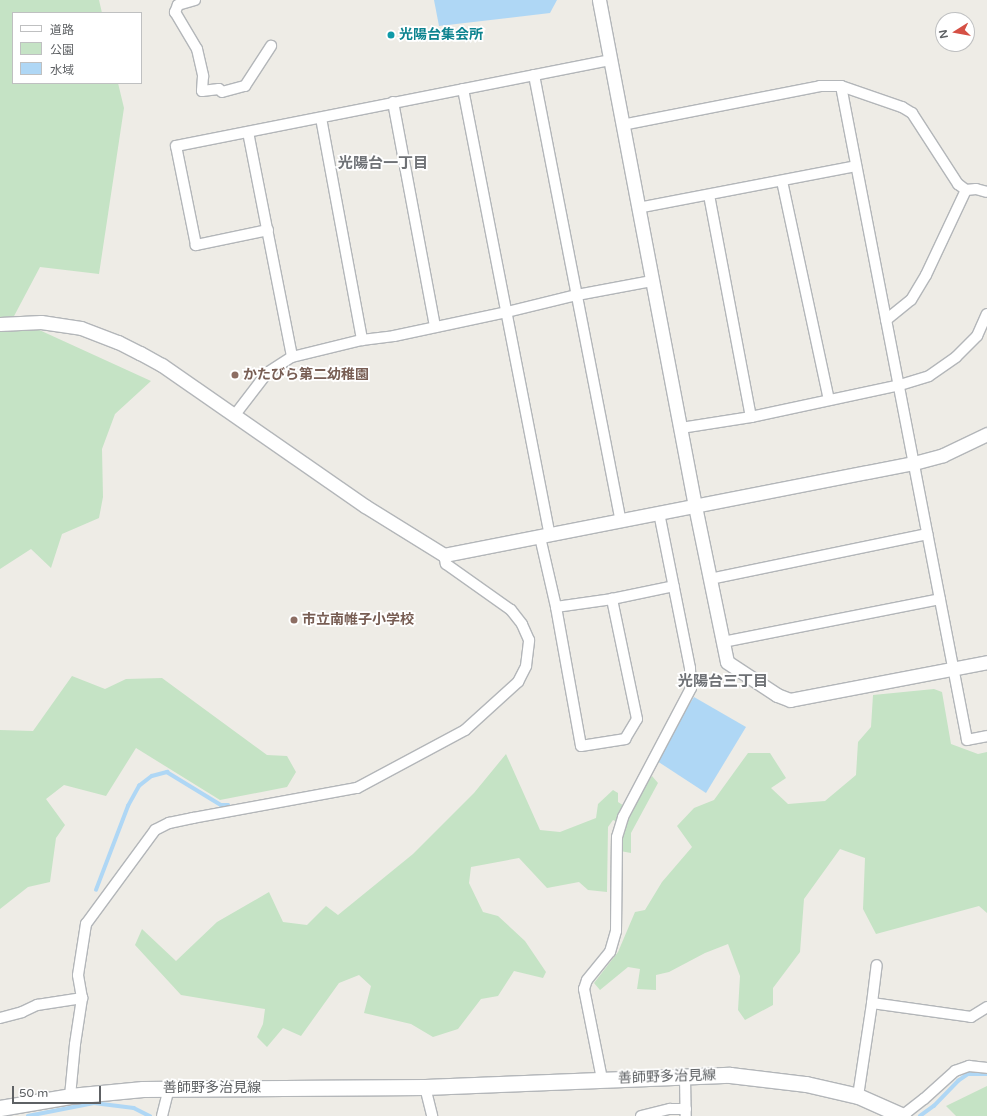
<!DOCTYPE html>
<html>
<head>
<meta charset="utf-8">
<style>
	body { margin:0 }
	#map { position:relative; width:987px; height:1116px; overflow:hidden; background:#eeece6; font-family:"Varela Round","Noto Sans JP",sans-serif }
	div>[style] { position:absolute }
	.green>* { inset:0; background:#c5e3c5 }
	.water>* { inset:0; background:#afd7f5 }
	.stream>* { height:3.5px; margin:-1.75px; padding:0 1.75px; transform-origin:1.75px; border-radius:1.75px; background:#afd7f5 }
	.roads { filter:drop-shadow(1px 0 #b3b6b9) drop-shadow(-1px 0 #b3b6b9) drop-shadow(0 1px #b3b6b9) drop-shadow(0 -1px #b3b6b9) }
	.minor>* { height:10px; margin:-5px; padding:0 5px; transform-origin:5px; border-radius:5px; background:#fff }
	.tertiary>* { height:13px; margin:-6.5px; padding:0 6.5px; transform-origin:6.5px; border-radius:6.5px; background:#fff }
	.secondary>* { height:15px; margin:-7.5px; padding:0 7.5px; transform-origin:7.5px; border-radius:7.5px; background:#fff }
	.dots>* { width:11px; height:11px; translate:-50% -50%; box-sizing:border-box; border:2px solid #fff; border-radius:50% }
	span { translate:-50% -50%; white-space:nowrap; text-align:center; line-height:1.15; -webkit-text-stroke:3.5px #fff; paint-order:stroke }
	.culture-label { font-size:14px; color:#0d838f; font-weight:700 }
	.left { translate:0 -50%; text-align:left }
	.education-label { font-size:14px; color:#785e54; font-weight:700 }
	.street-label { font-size:14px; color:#5e6164 }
	.neighbourhood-label { font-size:15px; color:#6f7276; font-weight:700 }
	.legend { position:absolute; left:12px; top:12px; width:130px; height:72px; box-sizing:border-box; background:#fff; border:1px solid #bfc0c1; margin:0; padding:5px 7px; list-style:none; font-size:12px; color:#5e6164 }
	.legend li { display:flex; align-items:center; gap:8px; height:20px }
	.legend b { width:20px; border:1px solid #bfc0c1 }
	.north { position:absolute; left:935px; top:12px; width:40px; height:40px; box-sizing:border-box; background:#fff; border:1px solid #bfc0c1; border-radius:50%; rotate:259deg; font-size:11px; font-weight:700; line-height:16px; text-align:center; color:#5e6164 }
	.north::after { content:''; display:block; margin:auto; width:14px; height:18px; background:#d55045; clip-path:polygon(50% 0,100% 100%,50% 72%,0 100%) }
	.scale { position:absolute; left:12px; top:1086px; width:89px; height:18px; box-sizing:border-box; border:2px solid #5e6164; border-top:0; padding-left:5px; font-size:12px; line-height:14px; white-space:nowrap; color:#5e6164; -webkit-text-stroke:3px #fff; paint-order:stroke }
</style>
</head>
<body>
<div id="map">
	<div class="green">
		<i style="clip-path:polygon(0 0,99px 0,102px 13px,13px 13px,13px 83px,118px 83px,124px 108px,99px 274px,40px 267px,13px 318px,151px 381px,115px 414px,102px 449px,103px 497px,99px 518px,62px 534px,51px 568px,31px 549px,0 569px)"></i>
		<i style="clip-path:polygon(72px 676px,105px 689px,126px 679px,162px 678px,267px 755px,287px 756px,296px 772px,287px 787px,220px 800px,136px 748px,106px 796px,64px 785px,46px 799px,65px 825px,56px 838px,50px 882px,28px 887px,0 909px,0 730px,33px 731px)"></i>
		<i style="clip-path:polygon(934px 689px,942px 692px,951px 744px,978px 754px,987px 752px,987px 913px,979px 906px,876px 934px,863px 909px,865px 858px,840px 849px,804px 899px,800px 952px,773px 988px,773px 1005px,745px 1020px,738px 1010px,740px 976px,728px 944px,705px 953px,669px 972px,656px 975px,656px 990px,637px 989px,640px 969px,628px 967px,600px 990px,594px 983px,618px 952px,635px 912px,645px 910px,662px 882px,692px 847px,677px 826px,694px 808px,714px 800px,748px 753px,770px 753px,786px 778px,771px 788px,788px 804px,825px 801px,856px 775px,858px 742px,871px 727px,873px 695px)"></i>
		<i style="clip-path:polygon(506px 754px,540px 830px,560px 832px,596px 818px,598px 804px,613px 790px,618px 793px,618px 802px,629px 809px,652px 776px,658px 783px,631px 833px,631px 853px,620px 851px,623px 824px,613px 820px,608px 827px,607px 892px,588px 890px,579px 882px,547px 888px,519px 858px,471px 867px,469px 883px,483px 912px,498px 916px,525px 941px,546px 972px,543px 978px,514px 971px,498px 996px,481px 999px,458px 1029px,433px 1037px,411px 1024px,364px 1013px,371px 986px,359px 975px,339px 983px,301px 1036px,283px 1028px,267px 1047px,257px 1037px,263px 1024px,265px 1009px,181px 995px,135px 945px,142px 929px,176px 961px,217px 922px,269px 892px,283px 922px,307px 925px,326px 906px,338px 915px,413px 854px,474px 793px)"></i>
		<i style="clip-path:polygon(987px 1086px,987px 1116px,956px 1116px,946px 1106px)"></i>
	</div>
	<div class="water">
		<i style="clip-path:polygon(434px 0,557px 0,550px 13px,439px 26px)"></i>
		<i style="clip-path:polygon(694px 697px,746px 727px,706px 793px,654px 759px)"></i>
	</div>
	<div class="stream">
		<i style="left:96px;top:890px;width:90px;rotate:-69.1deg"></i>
		<i style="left:128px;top:806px;width:23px;rotate:-61deg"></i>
		<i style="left:139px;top:786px;width:16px;rotate:-38deg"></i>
		<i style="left:152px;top:776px;width:16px;rotate:-15deg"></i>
		<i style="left:167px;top:772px;width:63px;rotate:31.4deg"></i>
		<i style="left:221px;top:805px;width:7px"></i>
		<i style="left:228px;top:805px;width:5px;rotate:90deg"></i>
		<i style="left:28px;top:1116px;width:67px;rotate:-11.1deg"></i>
		<i style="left:94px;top:1103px;width:40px;rotate:7.1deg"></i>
		<i style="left:134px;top:1108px;width:18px;rotate:27deg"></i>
		<i style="left:920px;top:1116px;width:17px;rotate:-36deg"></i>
		<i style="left:934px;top:1106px;width:35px;rotate:-46deg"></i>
		<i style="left:958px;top:1081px;width:12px;rotate:-35deg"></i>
		<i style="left:968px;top:1074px;width:19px"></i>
	</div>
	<div class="roads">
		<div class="minor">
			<i style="left:195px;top:0;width:18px;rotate:164deg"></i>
			<i style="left:178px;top:5px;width:8px;rotate:113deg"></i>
			<i style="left:175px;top:12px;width:43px;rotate:59.3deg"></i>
			<i style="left:197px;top:49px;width:28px;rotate:77deg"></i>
			<i style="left:203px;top:76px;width:15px;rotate:94deg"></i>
			<i style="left:202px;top:91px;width:17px;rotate:-7deg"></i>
			<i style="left:219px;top:89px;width:4px;rotate:45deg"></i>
			<i style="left:222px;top:92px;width:24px;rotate:-15deg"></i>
			<i style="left:245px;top:86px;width:48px;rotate:-57deg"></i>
			<i style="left:534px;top:75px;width:454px;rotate:79deg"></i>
			<i style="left:841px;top:86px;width:666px;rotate:79.09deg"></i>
			<i style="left:967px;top:740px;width:20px;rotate:-11deg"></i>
			<i style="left:463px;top:89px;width:454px;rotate:79deg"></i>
			<i style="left:393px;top:102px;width:229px;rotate:79.4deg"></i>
			<i style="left:321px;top:118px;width:226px;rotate:79.5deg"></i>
			<i style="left:622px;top:125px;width:202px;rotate:-11.1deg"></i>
			<i style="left:820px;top:86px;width:21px"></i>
			<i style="left:841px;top:86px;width:65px;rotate:19deg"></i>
			<i style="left:902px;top:107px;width:12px;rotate:31deg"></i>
			<i style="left:912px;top:113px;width:85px;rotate:57.1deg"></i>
			<i style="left:958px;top:184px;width:10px;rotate:37deg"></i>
			<i style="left:966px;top:190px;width:10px;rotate:-6deg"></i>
			<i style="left:976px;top:189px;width:11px;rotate:15deg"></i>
			<i style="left:248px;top:132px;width:229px;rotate:78.9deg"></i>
			<i style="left:782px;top:181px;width:224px;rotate:77.9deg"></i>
			<i style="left:709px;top:195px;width:226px;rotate:79.3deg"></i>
			<i style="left:638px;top:208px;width:222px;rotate:-10.9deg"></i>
			<i style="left:268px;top:230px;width:74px;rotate:168.2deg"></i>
			<i style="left:196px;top:245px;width:101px;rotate:-101.4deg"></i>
			<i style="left:176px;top:146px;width:441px;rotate:-11.2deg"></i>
			<i style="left:886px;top:320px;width:32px;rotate:-39deg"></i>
			<i style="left:911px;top:300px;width:29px;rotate:-59deg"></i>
			<i style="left:926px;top:275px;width:94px;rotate:-64.8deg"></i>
			<i style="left:234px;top:416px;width:54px;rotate:-52.5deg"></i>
			<i style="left:267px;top:373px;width:30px;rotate:-33deg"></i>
			<i style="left:292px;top:357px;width:72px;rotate:-13.7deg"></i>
			<i style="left:362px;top:340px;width:32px;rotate:-7deg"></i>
			<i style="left:394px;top:336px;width:116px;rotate:-12deg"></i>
			<i style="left:507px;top:312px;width:72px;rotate:-13.7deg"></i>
			<i style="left:577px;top:295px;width:76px;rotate:-10.6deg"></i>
			<i style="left:681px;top:428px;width:71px;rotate:-8.9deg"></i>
			<i style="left:751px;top:417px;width:152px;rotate:-12.1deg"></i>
			<i style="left:900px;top:385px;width:30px;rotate:-17deg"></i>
			<i style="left:929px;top:376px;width:33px;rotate:-35deg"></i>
			<i style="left:956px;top:357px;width:30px;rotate:-45deg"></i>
			<i style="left:977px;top:336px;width:24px;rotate:-66deg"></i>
			<i style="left:540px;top:537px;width:72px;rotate:77.1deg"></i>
			<i style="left:556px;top:607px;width:141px;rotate:79.8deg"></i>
			<i style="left:581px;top:746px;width:45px;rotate:-9deg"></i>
			<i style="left:625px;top:739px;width:23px;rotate:-59deg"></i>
			<i style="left:637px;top:719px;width:123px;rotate:-101.8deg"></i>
			<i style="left:710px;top:579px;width:222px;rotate:-11.7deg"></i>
			<i style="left:556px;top:607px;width:57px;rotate:-8.1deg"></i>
			<i style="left:612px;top:599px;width:63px;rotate:-11.8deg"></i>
			<i style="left:723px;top:642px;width:221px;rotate:-11.2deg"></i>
			<i style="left:872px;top:1003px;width:38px;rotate:-83deg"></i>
			<i style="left:0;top:1018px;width:23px;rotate:-15deg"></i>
			<i style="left:22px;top:1012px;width:17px;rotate:-25deg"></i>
			<i style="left:37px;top:1005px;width:46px;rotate:-8.8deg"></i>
			<i style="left:685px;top:1077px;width:39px;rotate:89deg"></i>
			<i style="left:602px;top:1079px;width:92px;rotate:-101.3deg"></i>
			<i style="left:584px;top:989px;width:9px;rotate:-72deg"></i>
			<i style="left:587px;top:980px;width:36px;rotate:-51deg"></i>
			<i style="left:610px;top:952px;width:22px;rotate:-74deg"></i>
			<i style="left:616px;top:931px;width:94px;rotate:-89.4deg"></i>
			<i style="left:617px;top:837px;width:21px;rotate:-73deg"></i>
			<i style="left:623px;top:817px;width:146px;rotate:-62.2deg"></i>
			<i style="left:691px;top:688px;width:20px;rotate:-93deg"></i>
			<i style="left:690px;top:668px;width:158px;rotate:-101.3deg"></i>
			<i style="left:425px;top:1087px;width:30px;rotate:76deg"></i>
			<i style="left:70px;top:1096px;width:52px;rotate:-84.5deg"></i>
			<i style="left:75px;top:1044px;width:47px;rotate:-81.3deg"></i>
			<i style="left:82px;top:998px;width:23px;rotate:-100deg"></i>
			<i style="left:78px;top:975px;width:52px;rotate:-81.1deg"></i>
			<i style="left:86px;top:924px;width:117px;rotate:-53.7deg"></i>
			<i style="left:155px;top:830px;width:16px;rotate:-27deg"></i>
			<i style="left:169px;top:823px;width:25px;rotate:-12deg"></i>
			<i style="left:193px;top:818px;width:167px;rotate:-10.4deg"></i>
			<i style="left:357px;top:788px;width:123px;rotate:-28.2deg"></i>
			<i style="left:465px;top:730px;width:72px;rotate:-42.2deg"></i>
			<i style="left:518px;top:682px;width:18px;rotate:-63deg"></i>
			<i style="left:526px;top:666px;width:26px;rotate:-83deg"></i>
			<i style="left:529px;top:640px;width:17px;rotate:-114deg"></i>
			<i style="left:522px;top:624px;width:18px;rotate:-128deg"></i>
			<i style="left:511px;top:610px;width:80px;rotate:-144.7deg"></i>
			<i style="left:446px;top:564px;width:9px;rotate:-103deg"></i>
			<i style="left:858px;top:1096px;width:94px;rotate:-81.4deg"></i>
			<i style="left:872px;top:1003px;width:100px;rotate:8deg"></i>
			<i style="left:971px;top:1017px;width:19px;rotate:-32deg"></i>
			<i style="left:162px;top:1116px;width:29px;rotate:-76deg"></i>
			<i style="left:641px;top:1116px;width:30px;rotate:-14deg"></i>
			<i style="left:670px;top:1109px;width:16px"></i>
			<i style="left:902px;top:1116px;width:28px;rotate:-38deg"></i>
			<i style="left:924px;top:1099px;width:42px;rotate:-42.1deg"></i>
			<i style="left:955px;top:1071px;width:15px;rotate:-20deg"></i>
			<i style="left:969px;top:1066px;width:18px;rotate:6deg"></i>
		</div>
		<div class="tertiary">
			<i style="left:599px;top:0;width:515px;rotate:79.26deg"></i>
			<i style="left:695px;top:506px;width:159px;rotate:78.4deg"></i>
			<i style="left:727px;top:662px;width:60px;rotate:33.4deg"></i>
			<i style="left:777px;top:695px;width:14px;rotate:21deg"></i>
			<i style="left:790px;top:700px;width:201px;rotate:-10.9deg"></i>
			<i style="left:0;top:324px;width:41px;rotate:-2.8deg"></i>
			<i style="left:41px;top:322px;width:40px;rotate:8.5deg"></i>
			<i style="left:81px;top:328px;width:40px;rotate:21deg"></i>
			<i style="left:118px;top:342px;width:25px;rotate:27deg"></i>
			<i style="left:140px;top:353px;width:25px;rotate:29deg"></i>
			<i style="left:162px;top:365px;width:247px;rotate:34.8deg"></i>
			<i style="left:365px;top:506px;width:93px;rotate:31.8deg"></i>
			<i style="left:444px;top:555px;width:479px;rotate:-11.1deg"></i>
			<i style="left:914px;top:463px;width:30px;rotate:-15deg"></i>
			<i style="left:943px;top:455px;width:49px;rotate:-25.5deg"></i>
		</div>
		<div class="secondary">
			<i style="left:0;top:1108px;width:71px;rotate:-9.7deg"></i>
			<i style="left:70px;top:1096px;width:73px;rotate:-5.5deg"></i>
			<i style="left:143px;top:1089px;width:282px;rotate:-0.4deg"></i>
			<i style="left:425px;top:1087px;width:305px;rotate:-2.3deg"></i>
			<i style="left:730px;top:1075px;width:77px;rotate:6.8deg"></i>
			<i style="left:806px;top:1084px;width:53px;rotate:13deg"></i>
			<i style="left:858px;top:1096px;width:49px;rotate:24deg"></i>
		</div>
	</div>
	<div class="dots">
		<i style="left:391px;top:35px;background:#0f9aa8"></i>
		<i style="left:235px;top:375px;background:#8d6e63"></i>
		<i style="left:294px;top:620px;background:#8d6e63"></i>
	</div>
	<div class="culture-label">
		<span class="left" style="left:399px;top:35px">光陽台集会所</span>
	</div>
	<div class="education-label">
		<span class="left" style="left:243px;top:375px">かたびら第二幼稚園</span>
		<span class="left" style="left:302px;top:620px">市立南帷子小学校</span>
	</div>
	<div class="street-label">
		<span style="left:667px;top:1077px;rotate:-2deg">善師野多治見線</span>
		<span style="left:212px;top:1088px">善師野多治見線</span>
	</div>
	<div class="neighbourhood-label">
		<span style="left:383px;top:164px">光陽台一丁目</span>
		<span style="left:723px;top:682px">光陽台三丁目</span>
	</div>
	<ul class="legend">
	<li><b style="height:5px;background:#fff"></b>道路</li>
	<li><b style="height:11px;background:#c5e3c5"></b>公園</li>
	<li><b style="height:11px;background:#afd7f5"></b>水域</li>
	</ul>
	<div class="north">N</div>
	<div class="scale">50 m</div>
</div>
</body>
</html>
